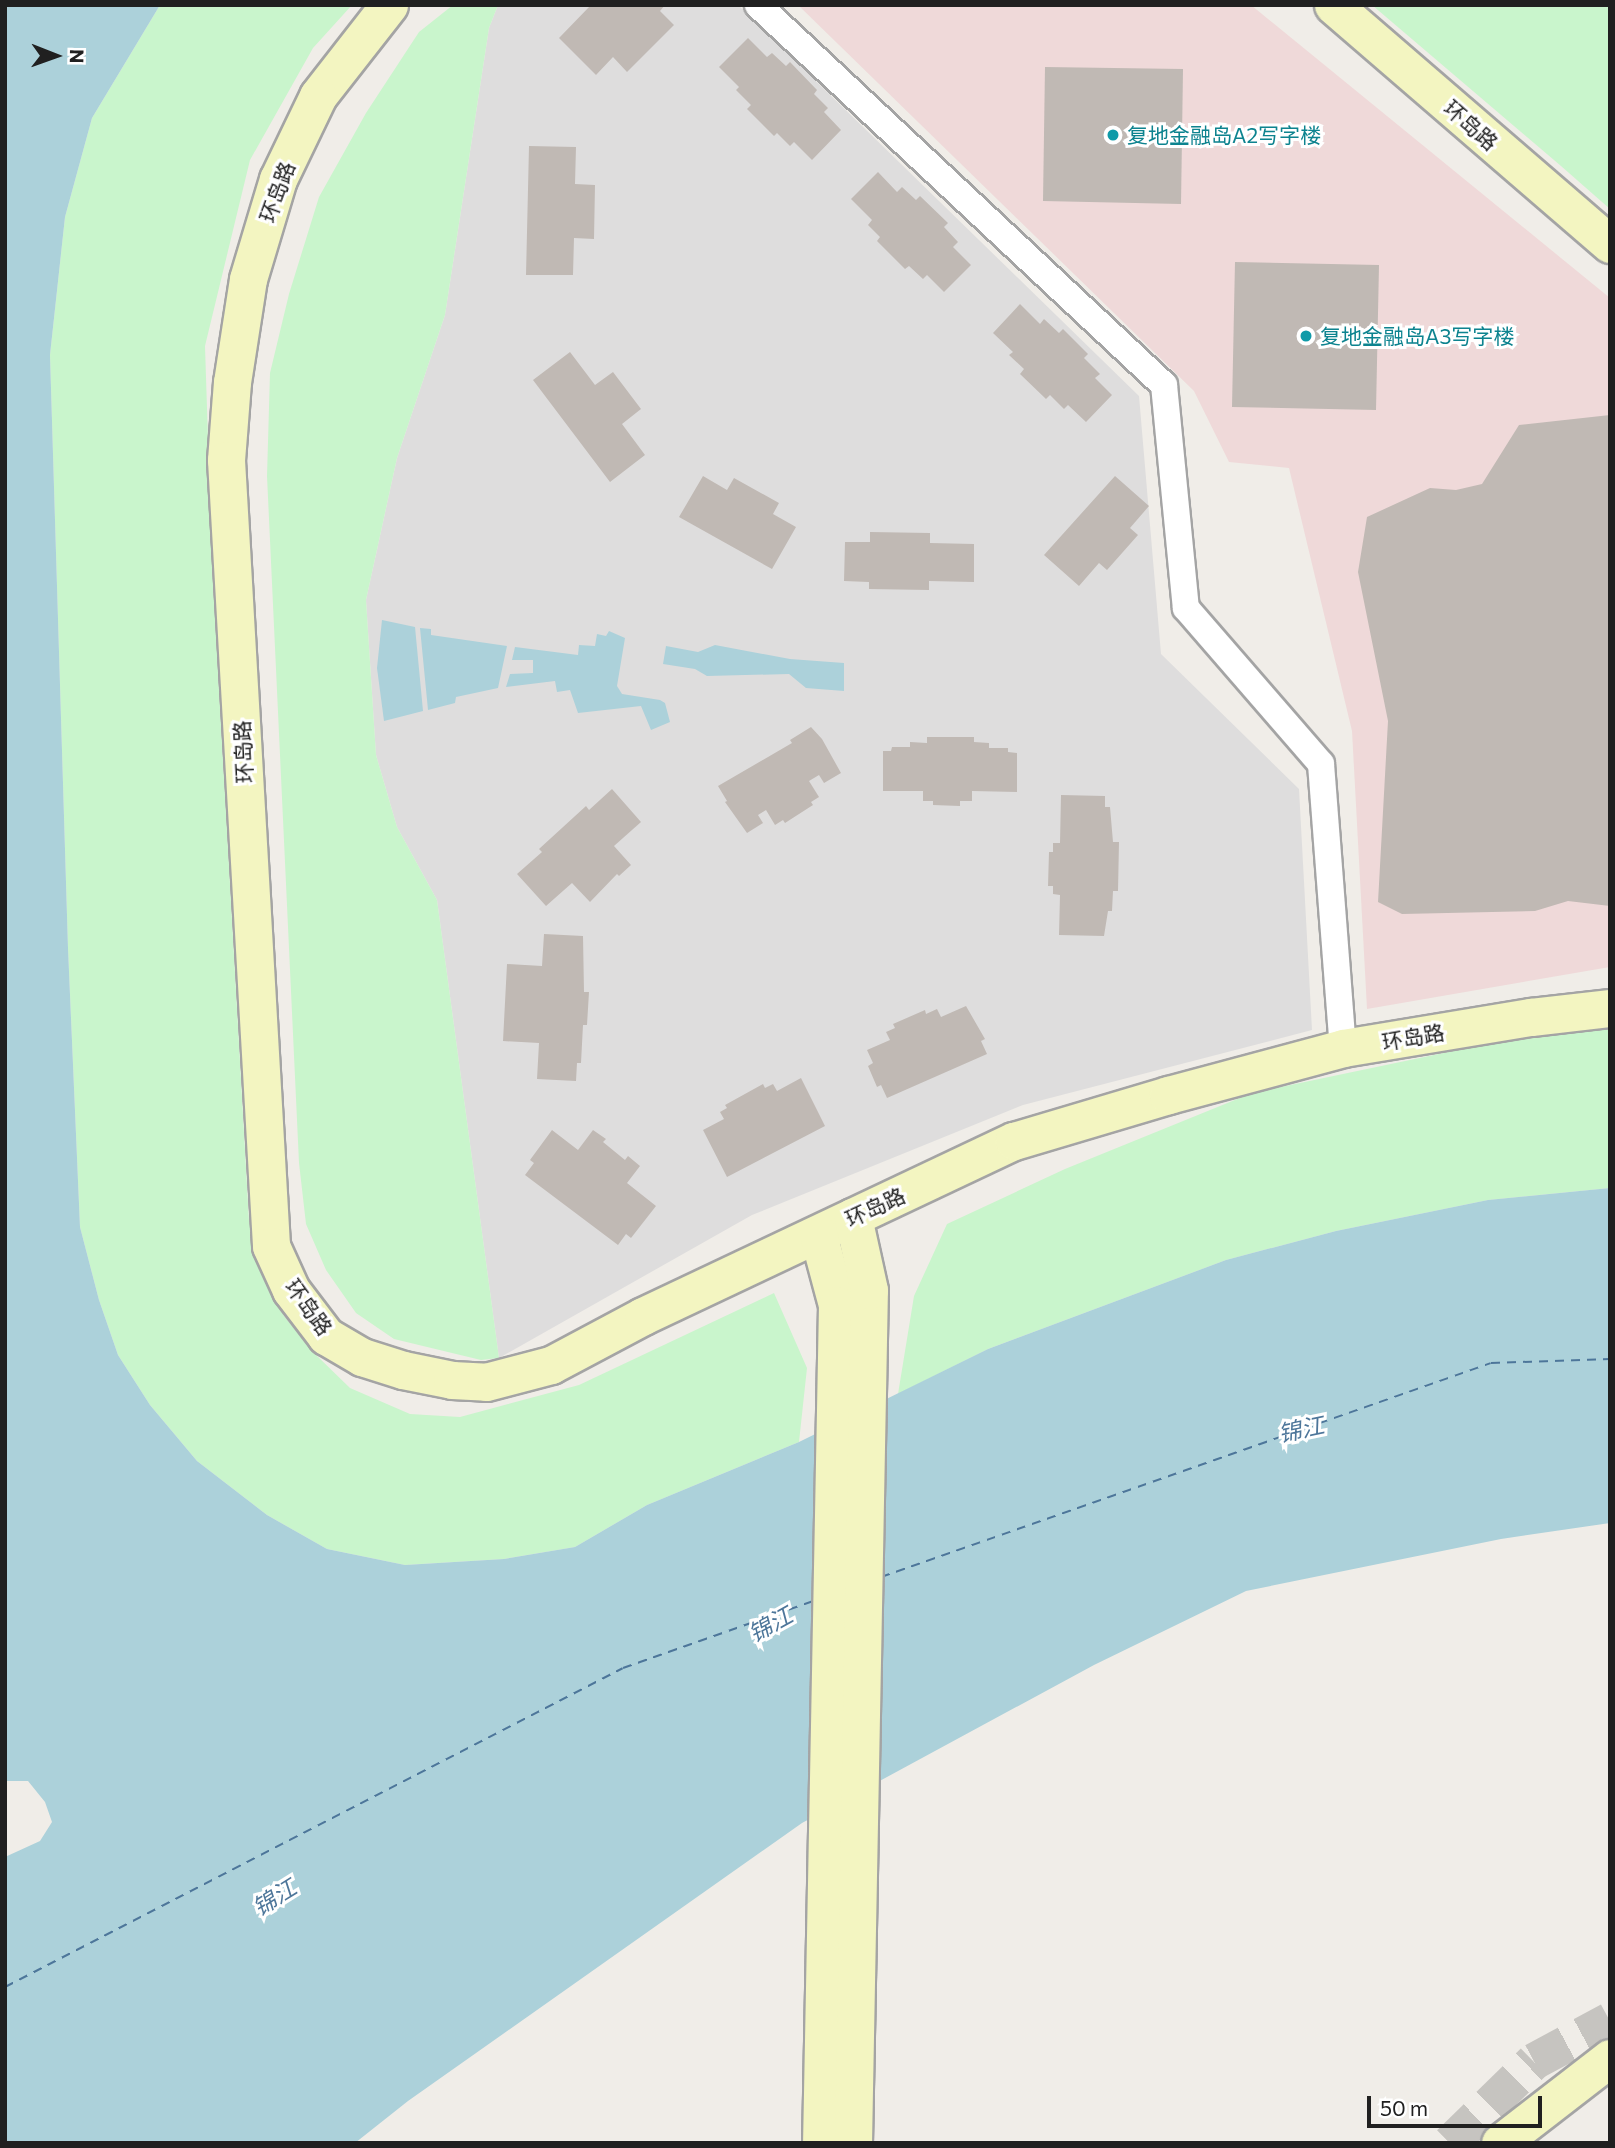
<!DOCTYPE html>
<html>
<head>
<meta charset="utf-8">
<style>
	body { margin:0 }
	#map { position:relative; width:1615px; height:2148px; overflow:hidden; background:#f0ede8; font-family:Commissioner,"Noto Sans SC",sans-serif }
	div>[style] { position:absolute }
	.residential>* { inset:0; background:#dedddd }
	.commercial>* { inset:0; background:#efd9d9 }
	.park>* { inset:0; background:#c9f5cc }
	.water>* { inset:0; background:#acd1da }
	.ferry>* { height:2px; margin-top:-1px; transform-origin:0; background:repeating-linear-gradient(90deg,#4d769a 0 9px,transparent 0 16px) }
	.building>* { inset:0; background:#c0b9b4 }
	.secondary-tunnel>* { height:37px; margin-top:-18.5px; transform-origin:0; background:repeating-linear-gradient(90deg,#c6c4c0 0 37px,transparent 0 55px) }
	.roads { filter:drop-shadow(2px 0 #a4a4a4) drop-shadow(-2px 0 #a4a4a4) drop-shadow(0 2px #a4a4a4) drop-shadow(0 -2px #a4a4a4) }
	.street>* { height:26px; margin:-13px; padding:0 13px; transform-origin:13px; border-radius:13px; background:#fff }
	.secondary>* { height:37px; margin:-18.5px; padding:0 18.5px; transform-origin:18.5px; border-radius:18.5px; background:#f3f5c1 }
	.dots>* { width:19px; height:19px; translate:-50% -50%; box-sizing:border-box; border:4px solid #fff; border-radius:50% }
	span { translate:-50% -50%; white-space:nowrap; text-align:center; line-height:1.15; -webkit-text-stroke:6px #fff; paint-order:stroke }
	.street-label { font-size:21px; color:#202020 }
	.culture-label { font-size:21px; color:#0d838f }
	.left { translate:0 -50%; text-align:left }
	.water-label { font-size:23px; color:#4d769a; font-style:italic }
	.frame { position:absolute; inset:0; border:7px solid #202020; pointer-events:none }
	.north { position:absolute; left:21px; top:21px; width:70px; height:70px; -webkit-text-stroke:5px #fff; paint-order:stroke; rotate:91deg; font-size:19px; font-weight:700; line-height:28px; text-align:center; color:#202020 }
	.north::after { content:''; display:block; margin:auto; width:24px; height:32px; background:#202020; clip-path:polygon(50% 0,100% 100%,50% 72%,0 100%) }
	.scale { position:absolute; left:1367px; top:2096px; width:175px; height:32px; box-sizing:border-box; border:4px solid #202020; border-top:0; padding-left:9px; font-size:21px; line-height:24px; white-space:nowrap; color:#202020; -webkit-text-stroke:5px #fff; paint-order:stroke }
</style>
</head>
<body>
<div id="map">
	<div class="residential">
		<i style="clip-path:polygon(498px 5px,738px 5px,1139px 396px,1161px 654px,1299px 789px,1312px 1030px,1023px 1105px,752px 1215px,499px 1358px,437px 900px,397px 827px,376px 755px,366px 600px,397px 458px,445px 315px,489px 28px)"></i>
	</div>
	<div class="commercial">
		<i style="clip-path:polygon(798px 5px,1251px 5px,1610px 298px,1610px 967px,1367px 1009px,1352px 731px,1289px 468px,1229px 462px,1194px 391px)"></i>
	</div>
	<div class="park">
		<i style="clip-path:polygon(160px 5px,352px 5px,313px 48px,250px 160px,205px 346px,212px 564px,249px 1221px,284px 1316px,313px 1352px,350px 1388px,410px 1414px,460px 1417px,579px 1385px,774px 1293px,807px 1368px,799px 1442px,647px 1505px,575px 1547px,504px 1559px,405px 1565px,327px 1549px,267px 1515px,197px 1461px,150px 1405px,118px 1355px,99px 1300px,80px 1227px,68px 948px,50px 355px,65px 217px,92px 118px)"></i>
		<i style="clip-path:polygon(453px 5px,498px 5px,489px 28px,445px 315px,397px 458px,366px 600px,376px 755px,397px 827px,437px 900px,499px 1358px,481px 1360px,394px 1339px,356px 1313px,326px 1270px,306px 1224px,299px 1163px,267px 476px,270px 373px,289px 294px,319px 197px,366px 113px,419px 32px)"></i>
		<i style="clip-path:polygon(1372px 5px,1610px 5px,1610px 209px,1561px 166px)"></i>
		<i style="clip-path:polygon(1610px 1028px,1610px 1188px,1488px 1200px,1336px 1231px,1226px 1260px,988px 1349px,898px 1394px,914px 1296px,947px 1224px,1065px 1169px,1252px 1093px,1534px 1034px)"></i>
	</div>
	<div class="water">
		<i style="clip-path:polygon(5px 5px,160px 5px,92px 118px,65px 217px,50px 355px,68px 948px,80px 1227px,99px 1300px,118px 1355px,150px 1405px,197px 1461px,267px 1515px,327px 1549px,405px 1565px,504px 1559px,575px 1547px,647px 1505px,799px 1442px,988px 1349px,1226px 1260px,1336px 1231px,1488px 1200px,1610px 1188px,1610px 1523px,1501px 1539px,1246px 1591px,1094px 1665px,802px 1823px,408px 2101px,355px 2143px,5px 2143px,5px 1857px,40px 1841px,52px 1822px,45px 1802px,28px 1781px,5px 1781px)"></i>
		<i style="clip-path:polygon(382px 620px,415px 627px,423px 711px,384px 721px,377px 668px)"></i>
		<i style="clip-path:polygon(420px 628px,431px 629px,431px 635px,507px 646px,498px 688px,456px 697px,455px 703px,428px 710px)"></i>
		<i style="clip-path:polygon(609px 631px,625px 638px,617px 686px,622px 694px,660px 700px,665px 703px,670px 722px,651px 730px,641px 706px,578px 713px,570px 690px,557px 692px,555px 681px,506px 687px,510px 674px,533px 673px,533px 660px,512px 660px,515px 647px,578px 655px,579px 645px,595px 646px,597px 634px,606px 636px)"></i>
		<i style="clip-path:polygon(715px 645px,790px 659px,844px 663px,844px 691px,806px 688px,789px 674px,707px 676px,695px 669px,663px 664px,666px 646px,698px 652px)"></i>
	</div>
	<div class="ferry">
		<i style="left:881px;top:1577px;width:646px;rotate:-19.33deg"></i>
		<i style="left:1491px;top:1363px;width:119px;rotate:-1.9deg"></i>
		<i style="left:5px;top:1987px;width:695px;rotate:-27.3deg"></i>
		<i style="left:623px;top:1668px;width:201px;rotate:-19.4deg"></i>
	</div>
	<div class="building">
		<i style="clip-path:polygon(591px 5px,665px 5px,660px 11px,674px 25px,627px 72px,613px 57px,596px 75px,559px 38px)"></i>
		<i style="clip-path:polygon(748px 38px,767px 57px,772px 53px,786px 66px,790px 62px,817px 90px,814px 94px,828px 108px,824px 112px,841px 130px,812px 160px,794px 142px,790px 146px,777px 133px,774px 136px,747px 109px,751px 105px,736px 90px,739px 87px,719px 67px)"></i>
		<i style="clip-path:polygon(1045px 67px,1183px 69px,1181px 204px,1043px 201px)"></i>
		<i style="clip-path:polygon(529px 146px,576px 147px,575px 184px,595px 185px,594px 239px,574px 238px,573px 275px,526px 275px)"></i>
		<i style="clip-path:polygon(878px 172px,897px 192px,902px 187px,916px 200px,920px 196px,948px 223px,944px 227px,958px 242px,953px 247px,971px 265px,944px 292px,927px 275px,923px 279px,909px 266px,905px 269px,877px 241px,880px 237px,868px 225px,872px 220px,851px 199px)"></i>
		<i style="clip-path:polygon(1235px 262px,1379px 265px,1376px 410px,1232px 407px)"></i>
		<i style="clip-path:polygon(1020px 304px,1040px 324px,1044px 319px,1059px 333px,1063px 329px,1088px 354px,1084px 358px,1100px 374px,1095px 378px,1112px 395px,1086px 422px,1068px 405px,1064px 409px,1050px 395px,1046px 399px,1020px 374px,1024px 369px,1009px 355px,1013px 352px,993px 333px)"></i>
		<i style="clip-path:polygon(570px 352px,595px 385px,613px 372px,641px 409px,622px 424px,645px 455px,610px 482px,533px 380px)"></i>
		<i style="clip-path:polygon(1610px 415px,1610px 906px,1568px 901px,1535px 911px,1402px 914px,1378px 902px,1388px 721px,1358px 572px,1367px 517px,1430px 488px,1456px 490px,1482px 484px,1519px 425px)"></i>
		<i style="clip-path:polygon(703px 476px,727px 490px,734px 478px,779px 503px,773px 514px,796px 527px,772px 569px,679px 517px)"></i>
		<i style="clip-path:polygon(1115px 476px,1149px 506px,1130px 528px,1138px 535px,1107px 570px,1099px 563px,1079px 586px,1044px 555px)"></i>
		<i style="clip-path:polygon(870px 532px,930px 533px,930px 543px,974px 544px,974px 582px,929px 581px,929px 590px,869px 589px,869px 582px,844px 581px,845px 542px,870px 542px)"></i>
		<i style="clip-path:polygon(811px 727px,822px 739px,841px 773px,824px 783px,819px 775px,809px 781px,819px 797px,811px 802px,813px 805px,785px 823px,783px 820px,775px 825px,766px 810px,758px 815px,763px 823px,747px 833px,725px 802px,727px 801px,718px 786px,792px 743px,790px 740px)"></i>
		<i style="clip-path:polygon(927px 737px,974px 737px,974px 742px,989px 743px,989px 748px,1008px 748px,1008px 752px,1017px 753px,1017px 792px,972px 791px,972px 801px,960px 801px,960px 806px,933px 805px,933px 801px,923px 801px,923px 791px,883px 791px,883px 751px,891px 751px,892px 747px,910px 747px,910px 742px,927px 743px)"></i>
		<i style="clip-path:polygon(612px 789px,641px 822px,614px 846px,631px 865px,619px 876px,617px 874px,590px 902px,572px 883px,546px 906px,517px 874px,542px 852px,539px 849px,586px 806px,589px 810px)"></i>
		<i style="clip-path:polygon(1061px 795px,1105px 796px,1105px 807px,1110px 807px,1113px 842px,1119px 842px,1118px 891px,1113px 891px,1112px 911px,1108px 911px,1104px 936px,1059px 935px,1060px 895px,1053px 894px,1053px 886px,1048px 886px,1049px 852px,1053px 852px,1053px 843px,1060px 843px)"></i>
		<i style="clip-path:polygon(544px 934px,583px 936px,584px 992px,589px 992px,587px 1025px,583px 1025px,581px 1063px,577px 1063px,576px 1081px,537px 1079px,539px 1043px,503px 1041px,507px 964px,542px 966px)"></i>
		<i style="clip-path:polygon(966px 1006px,985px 1039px,981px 1041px,987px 1054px,887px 1098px,881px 1085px,877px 1087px,868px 1066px,873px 1063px,867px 1050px,890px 1040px,886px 1032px,895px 1028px,893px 1024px,925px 1010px,926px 1014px,937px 1009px,941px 1017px)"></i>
		<i style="clip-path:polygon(801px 1078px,825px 1126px,727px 1177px,703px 1130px,724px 1119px,720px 1112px,727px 1108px,725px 1105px,763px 1084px,765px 1088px,773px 1084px,777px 1091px)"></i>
		<i style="clip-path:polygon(552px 1130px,578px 1150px,593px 1130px,606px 1139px,603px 1142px,625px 1160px,628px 1156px,640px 1166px,627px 1183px,656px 1206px,631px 1238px,626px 1234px,618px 1245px,525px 1175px,534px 1163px,530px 1160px)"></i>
	</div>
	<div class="secondary-tunnel">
		<i style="left:1450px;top:2143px;width:117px;rotate:-44.3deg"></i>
		<i style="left:1534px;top:2061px;width:86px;rotate:-28.3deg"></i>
	</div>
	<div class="roads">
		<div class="street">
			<i style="left:758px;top:5px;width:556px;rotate:43.11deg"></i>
			<i style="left:1164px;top:385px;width:224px;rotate:84.4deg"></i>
			<i style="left:1186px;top:608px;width:206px;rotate:49.1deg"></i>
			<i style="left:1321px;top:764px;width:285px;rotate:85.6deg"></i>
		</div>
		<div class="secondary">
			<i style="left:389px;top:5px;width:115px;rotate:128deg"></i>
			<i style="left:318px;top:96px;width:92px;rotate:115.7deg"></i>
			<i style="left:278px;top:179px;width:104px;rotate:106.7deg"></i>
			<i style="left:248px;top:279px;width:104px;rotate:98.8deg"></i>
			<i style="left:232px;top:382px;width:78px;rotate:94.4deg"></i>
			<i style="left:226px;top:460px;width:787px;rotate:86.72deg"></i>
			<i style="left:271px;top:1246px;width:48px;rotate:65.6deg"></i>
			<i style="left:291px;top:1290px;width:58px;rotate:52.7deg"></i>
			<i style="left:326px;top:1336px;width:42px;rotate:30.3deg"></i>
			<i style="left:362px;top:1357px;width:43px;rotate:17.6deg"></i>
			<i style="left:403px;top:1370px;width:50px;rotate:11.5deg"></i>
			<i style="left:452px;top:1380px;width:34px;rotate:3deg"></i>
			<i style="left:486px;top:1382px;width:67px;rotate:-14.7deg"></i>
			<i style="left:551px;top:1365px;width:104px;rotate:-28deg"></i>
			<i style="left:643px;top:1316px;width:410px;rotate:-25.3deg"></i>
			<i style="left:1014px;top:1141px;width:161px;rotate:-16.6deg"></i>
			<i style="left:1168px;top:1095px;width:181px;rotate:-15deg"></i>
			<i style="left:1343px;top:1048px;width:191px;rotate:-9.4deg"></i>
			<i style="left:1531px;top:1017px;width:80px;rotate:-6.5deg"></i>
			<i style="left:1333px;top:5px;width:366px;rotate:40.8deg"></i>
			<i style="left:818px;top:1234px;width:73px;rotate:75deg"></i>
			<i style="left:837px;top:1305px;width:838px;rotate:91.09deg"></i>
			<i style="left:853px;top:2143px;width:853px;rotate:-88.93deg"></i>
			<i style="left:869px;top:1290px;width:75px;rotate:-102.4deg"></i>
			<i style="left:1500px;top:2143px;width:139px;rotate:-37.7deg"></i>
		</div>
	</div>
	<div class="dots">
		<i style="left:1113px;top:135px;background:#0f9aa8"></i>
		<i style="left:1306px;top:336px;background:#0f9aa8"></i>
	</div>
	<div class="street-label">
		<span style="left:1471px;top:125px;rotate:41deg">环岛路</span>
		<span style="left:277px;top:192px;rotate:-70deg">环岛路</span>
		<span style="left:243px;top:752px;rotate:-93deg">环岛路</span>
		<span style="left:1413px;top:1037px;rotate:-10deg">环岛路</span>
		<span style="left:875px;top:1207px;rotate:-25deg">环岛路</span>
		<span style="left:309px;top:1307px;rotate:54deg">环岛路</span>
	</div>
	<div class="culture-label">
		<span class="left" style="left:1127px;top:135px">复地金融岛A2写字楼</span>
		<span class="left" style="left:1320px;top:336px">复地金融岛A3写字楼</span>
	</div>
	<div class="water-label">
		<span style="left:1301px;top:1429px;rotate:-12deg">锦江</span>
		<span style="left:770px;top:1624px;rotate:-29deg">锦江</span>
		<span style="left:274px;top:1897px;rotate:-32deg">锦江</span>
	</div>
	<div class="frame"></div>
	<div class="north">N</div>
	<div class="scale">50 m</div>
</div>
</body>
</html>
